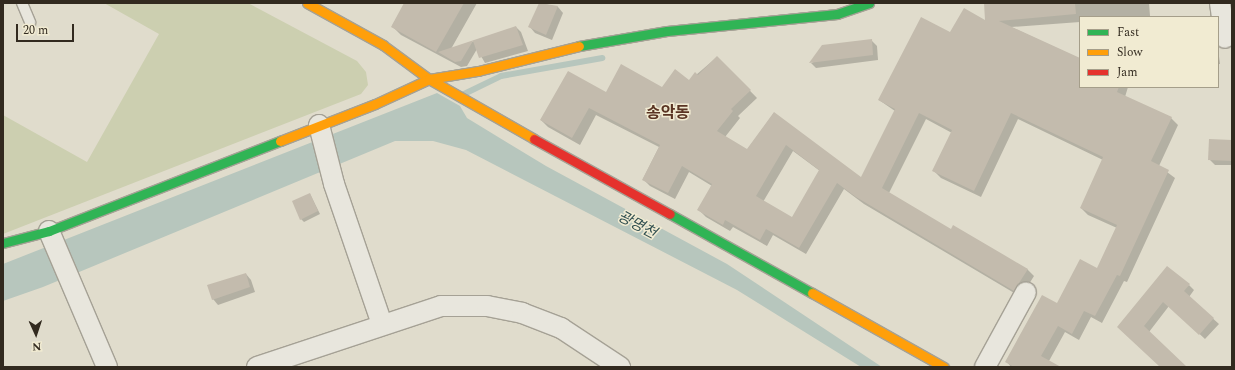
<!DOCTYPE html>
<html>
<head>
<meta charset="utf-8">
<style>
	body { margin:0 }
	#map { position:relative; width:1235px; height:370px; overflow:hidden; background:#e0dccc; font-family:Spectral,"Noto Sans KR",serif }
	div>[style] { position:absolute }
	.green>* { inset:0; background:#cccfb0 }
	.water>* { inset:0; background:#b7c6bd }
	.shadow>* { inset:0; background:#0003 }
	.stream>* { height:6px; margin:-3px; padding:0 3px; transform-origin:3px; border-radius:3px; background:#b7c6bd }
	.building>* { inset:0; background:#c3bbad }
	.roads { filter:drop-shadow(1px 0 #a5a195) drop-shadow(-1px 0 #a5a195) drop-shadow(0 1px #a5a195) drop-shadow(0 -1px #a5a195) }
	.lane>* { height:10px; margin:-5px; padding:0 5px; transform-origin:5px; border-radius:5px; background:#e8e6dd }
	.street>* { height:20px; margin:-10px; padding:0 10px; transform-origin:10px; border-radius:10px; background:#e8e6dd }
	.fast>* { height:9px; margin:-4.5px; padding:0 4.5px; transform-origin:4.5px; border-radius:4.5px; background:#30b455 }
	.slow>* { height:9px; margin:-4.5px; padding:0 4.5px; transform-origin:4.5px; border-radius:4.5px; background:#ff9f0a }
	.jam>* { height:9px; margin:-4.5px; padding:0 4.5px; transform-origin:4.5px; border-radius:4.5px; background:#e5322d }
	span { translate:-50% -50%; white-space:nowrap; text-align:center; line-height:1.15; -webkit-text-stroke:3px #f1ebd2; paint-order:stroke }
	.water-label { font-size:15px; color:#304f50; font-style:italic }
	.quarter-label { font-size:16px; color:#5a3423; font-weight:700 }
	.frame { position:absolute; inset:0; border:4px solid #322a1f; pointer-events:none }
	.legend { position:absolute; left:1079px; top:16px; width:140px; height:72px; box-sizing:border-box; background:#f1ebd2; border:1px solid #a59e8a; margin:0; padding:5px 7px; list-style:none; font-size:12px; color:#322a1f }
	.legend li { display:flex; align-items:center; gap:8px; height:20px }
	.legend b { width:20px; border:1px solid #a59e8a }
	.north { position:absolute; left:16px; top:314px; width:40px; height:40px; -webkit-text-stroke:3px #f1ebd2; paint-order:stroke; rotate:177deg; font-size:11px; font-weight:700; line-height:16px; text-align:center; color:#322a1f }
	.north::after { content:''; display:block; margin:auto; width:14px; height:18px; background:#322a1f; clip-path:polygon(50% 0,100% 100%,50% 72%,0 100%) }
	.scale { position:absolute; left:16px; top:24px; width:58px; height:18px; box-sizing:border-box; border:2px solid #322a1f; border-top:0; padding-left:5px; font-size:12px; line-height:14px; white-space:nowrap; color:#322a1f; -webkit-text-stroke:3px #f1ebd2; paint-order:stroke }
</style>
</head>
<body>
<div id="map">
	<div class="green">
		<i style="clip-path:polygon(104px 3px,248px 3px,357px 61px,366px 72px,368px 85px,361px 94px,3px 234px,3px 115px,87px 162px,159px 34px)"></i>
	</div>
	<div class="water">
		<i style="clip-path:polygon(437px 93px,460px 106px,467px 118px,546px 166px,727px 264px,882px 367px,861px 367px,737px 290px,466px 150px,433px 141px,395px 141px,43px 287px,3px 301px,3px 264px)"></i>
	</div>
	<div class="shadow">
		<i style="clip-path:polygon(405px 3px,477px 3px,451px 49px,516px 27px,521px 32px,528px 51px,485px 63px,477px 49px,467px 66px,461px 67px,401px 35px,392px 26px)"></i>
		<i style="clip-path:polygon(540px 3px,558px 7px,563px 13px,552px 40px,535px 33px,530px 27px)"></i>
		<i style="clip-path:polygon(evenodd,985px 3px,1149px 3px,1150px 16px,1080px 17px,1080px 22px,1011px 27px,1080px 59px,1080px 87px,1128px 87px,1125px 97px,1171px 118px,1178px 125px,1159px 166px,1175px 178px,1127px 282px,1124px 281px,1102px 323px,1091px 317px,1079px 340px,1065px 332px,1049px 361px,1057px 367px,1011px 367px,1007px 362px,1057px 305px,1097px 270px,1117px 228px,1088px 215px,1081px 208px,1103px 160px,1018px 119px,981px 197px,941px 178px,934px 171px,952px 133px,926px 119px,889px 193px,951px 230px,1027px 269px,1034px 276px,1021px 297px,864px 204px,844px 189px,806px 254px,773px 235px,767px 246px,733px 227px,730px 231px,706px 217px,699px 210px,712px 186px,689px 172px,675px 199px,650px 186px,643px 179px,659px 147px,596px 115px,580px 145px,548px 127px,541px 120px,606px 93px,662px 88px,689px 81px,717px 57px,757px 98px,738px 116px,740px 118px,725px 137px,747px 150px,774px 113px,861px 179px,895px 111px,879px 100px,951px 33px,986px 22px,985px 3px,793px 151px,820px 171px,792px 219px,763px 202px,793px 151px)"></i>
		<i style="clip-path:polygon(871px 40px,877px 46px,878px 60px,816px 68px,811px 63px)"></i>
		<i style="clip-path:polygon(1218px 49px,1220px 64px,1218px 64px)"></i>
		<i style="clip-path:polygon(1232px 141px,1232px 165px,1215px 165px,1209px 159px)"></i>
		<i style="clip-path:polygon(310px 194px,320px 214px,304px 222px,301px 219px)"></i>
		<i style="clip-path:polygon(246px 274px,251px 280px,255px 292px,218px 305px,213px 299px)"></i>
		<i style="clip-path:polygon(1189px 285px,1194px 290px,1189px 297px,1219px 324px,1205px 339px,1169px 306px,1149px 332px,1185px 367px,1161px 367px,1119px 327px)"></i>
	</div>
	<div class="stream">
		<i style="left:464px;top:94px;width:41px;rotate:-25.9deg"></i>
		<i style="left:501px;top:76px;width:103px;rotate:-10.1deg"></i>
	</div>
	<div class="building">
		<i style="clip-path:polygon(404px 3px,464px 3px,436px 52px,391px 27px)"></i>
		<i style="clip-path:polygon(539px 3px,558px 6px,546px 35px,528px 27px)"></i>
		<i style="clip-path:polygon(evenodd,984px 3px,1075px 3px,1076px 14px,999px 21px,1080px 58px,1080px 87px,1119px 87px,1117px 92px,1172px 117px,1151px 161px,1169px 170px,1120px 276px,1117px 275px,1095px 316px,1084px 311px,1072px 334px,1058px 326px,1041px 356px,1061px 367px,1014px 367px,1005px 362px,1042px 295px,1057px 303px,1080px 259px,1097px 268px,1117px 225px,1080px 208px,1103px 157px,1011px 113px,974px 191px,932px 171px,952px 130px,919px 113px,882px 188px,951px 229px,953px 225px,1028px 269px,1014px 291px,856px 197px,837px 183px,799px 248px,766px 229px,760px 240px,725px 220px,723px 225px,697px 210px,712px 184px,682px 166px,668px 193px,642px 180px,660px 145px,589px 108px,572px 138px,540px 120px,568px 71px,606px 92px,621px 64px,662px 87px,675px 69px,689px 80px,695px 72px,698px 75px,717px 56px,751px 90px,731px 109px,733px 111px,717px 131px,747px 149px,774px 112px,861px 177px,895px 109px,878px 100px,921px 17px,950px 32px,964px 8px,985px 20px,984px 3px,786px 145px,819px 170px,792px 217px,756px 196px,786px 145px)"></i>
		<i style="clip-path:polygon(516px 26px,523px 45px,479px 58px,473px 41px,461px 61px,455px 62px,438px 52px)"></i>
		<i style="clip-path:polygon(872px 39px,873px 55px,809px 63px,822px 45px)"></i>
		<i style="clip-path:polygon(1209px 139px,1232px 140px,1232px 161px,1208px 160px)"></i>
		<i style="clip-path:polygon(310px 193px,318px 211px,300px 220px,292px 201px)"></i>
		<i style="clip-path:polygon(1167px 266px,1190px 284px,1184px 291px,1214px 318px,1199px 335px,1163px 302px,1144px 326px,1187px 367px,1160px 367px,1117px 327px)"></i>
		<i style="clip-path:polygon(246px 273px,250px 287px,212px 300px,207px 285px)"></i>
	</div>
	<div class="roads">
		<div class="lane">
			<i style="left:22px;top:3px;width:21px;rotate:67deg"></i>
		</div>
		<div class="street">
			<i style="left:1220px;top:3px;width:35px;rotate:82deg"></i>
			<i style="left:319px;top:125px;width:61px;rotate:75.7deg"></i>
			<i style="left:334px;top:184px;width:148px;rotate:71.1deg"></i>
			<i style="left:49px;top:231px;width:148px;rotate:66.9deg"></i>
			<i style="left:257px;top:367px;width:194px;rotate:-18.3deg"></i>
			<i style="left:441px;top:306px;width:46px"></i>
			<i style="left:487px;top:306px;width:36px;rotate:11deg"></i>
			<i style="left:522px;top:313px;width:42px;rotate:21deg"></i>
			<i style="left:561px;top:328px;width:71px;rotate:33.5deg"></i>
			<i style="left:985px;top:367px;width:85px;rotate:-61.3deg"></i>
		</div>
		<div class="fast">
			<i style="left:579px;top:46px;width:89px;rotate:-9.7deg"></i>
			<i style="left:667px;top:31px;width:171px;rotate:-5.7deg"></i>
			<i style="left:837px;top:14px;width:34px;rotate:-19deg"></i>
			<i style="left:670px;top:214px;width:162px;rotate:29.1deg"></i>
			<i style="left:3px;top:243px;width:48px;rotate:-14.6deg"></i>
			<i style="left:49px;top:231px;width:248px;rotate:-21.3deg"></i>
		</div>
		<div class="slow">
			<i style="left:307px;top:3px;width:87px;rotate:28.9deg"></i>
			<i style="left:383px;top:45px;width:57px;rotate:36.5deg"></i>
			<i style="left:429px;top:79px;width:121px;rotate:29.7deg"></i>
			<i style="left:280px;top:141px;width:102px;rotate:-21.3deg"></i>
			<i style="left:375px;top:104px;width:60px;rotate:-24.8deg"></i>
			<i style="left:429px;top:79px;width:50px;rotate:-9.3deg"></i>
			<i style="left:478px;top:71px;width:104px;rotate:-13.9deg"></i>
			<i style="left:812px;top:293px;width:151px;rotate:29.3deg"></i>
		</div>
		<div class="jam">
			<i style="left:534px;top:139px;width:155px;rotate:28.9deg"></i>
		</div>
	</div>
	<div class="water-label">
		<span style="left:637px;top:225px;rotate:28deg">광명천</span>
	</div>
	<div class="quarter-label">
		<span style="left:668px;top:113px">송악동</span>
	</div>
	<div class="frame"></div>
	<ul class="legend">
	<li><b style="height:5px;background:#30b455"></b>Fast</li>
	<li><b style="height:5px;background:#ff9f0a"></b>Slow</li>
	<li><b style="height:5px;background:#e5322d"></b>Jam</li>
	</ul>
	<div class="north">N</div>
	<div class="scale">20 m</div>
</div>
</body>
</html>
